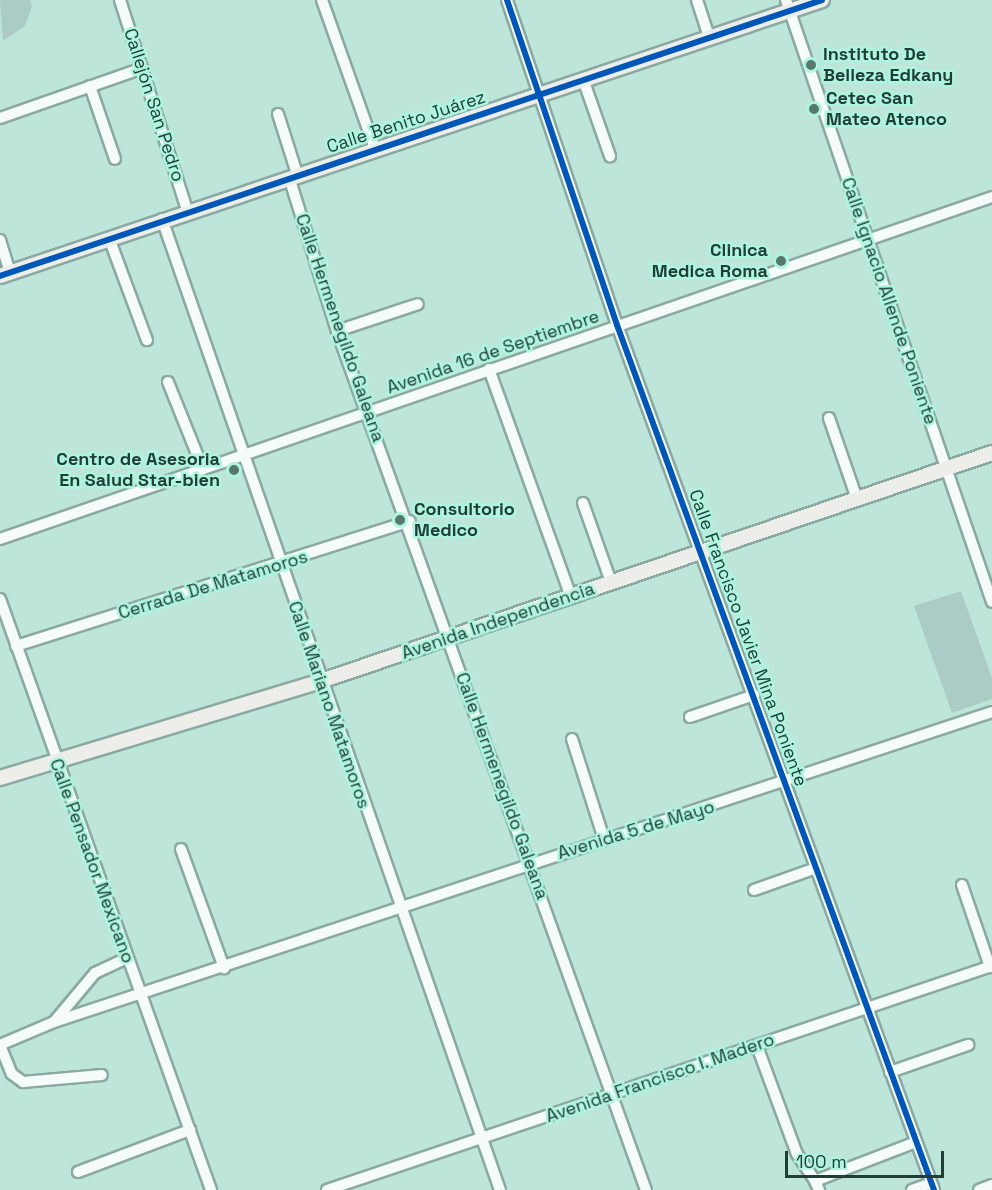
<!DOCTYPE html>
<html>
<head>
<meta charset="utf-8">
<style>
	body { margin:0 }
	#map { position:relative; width:992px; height:1190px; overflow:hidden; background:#bee5da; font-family:"Space Grotesk",sans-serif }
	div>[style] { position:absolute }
	.building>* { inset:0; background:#aacbc6 }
	.roads { filter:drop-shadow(2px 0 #8aa9a1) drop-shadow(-2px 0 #8aa9a1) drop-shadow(0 2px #8aa9a1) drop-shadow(0 -2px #8aa9a1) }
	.minor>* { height:10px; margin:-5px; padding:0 5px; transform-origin:5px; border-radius:5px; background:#f5fbf9 }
	.major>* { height:14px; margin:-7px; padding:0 7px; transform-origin:7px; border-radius:7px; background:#edeee9 }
	.cycleway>* { height:6px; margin:-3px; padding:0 3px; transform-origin:3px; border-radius:3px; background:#0057b8 }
	.dots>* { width:16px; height:16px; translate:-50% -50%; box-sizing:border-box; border:3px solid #aef5e0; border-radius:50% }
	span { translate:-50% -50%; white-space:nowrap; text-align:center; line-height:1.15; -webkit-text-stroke:5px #aef5e0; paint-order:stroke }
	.poi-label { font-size:18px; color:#203d36; font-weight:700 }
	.left { translate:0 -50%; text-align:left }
	.right { translate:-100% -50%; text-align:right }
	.street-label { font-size:18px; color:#203d36 }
	.scale { position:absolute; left:785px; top:1151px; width:159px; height:27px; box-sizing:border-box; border:3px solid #203d36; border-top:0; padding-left:8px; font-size:18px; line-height:21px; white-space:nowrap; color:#203d36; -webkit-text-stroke:4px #aef5e0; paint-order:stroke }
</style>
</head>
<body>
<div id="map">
	<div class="building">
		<i style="clip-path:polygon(0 0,30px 0,32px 6px,25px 26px,3px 41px)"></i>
		<i style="clip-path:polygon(961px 591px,992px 678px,992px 699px,952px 713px,914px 606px)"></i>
	</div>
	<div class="roads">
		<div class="minor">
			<i style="left:120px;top:0;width:220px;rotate:72.3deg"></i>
			<i style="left:322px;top:0;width:158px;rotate:70.4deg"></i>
			<i style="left:507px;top:0;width:343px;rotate:71.3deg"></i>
			<i style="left:617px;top:325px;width:921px;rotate:69.87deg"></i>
			<i style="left:697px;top:0;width:39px;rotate:72deg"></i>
			<i style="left:786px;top:0;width:636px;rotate:71.11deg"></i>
			<i style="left:583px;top:79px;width:82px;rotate:70.7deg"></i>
			<i style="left:90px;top:86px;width:77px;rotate:71.1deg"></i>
			<i style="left:278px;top:114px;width:63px;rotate:72.4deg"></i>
			<i style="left:0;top:118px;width:151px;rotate:-19.3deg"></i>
			<i style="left:289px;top:177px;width:161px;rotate:72.7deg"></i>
			<i style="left:337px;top:331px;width:913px;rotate:70.22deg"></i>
			<i style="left:162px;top:219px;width:1028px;rotate:70.81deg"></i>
			<i style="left:109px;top:238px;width:109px;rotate:69.6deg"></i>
			<i style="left:0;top:240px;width:34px;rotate:73deg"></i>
			<i style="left:337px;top:331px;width:85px;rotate:-18.4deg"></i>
			<i style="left:489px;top:369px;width:242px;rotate:70.2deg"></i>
			<i style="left:168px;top:382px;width:94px;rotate:68.1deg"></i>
			<i style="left:829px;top:418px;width:86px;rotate:70.9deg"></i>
			<i style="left:583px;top:503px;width:84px;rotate:70.5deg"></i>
			<i style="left:0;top:539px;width:1049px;rotate:-19.02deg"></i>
			<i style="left:0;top:599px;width:628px;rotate:70.35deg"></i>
			<i style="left:16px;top:646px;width:413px;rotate:-17.6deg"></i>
			<i style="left:690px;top:717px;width:68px;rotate:-19deg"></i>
			<i style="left:572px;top:739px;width:105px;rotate:72.3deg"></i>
			<i style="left:181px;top:849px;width:127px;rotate:70.1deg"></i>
			<i style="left:962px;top:885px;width:87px;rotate:71.1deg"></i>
			<i style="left:754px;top:890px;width:66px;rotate:-19.5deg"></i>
			<i style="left:54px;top:1022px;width:988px;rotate:-18.29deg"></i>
			<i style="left:2px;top:1044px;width:56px;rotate:-22.9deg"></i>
			<i style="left:54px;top:1022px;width:64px;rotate:-50.1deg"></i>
			<i style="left:95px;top:973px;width:33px;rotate:-25deg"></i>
			<i style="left:0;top:1045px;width:31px;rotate:68deg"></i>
			<i style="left:12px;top:1074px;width:14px;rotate:36deg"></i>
			<i style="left:23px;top:1082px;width:79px;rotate:-5.1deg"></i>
			<i style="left:757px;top:1046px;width:115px;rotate:69.7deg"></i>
			<i style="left:797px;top:1154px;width:32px;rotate:56deg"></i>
			<i style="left:890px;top:1072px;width:83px;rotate:-19.1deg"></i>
			<i style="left:78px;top:1172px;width:120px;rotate:-20.6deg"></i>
			<i style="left:327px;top:1190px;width:702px;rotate:-18.62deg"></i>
			<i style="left:819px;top:1190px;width:10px;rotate:-114deg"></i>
			<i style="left:815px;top:1181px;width:108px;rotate:-21.1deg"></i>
			<i style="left:912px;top:1190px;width:20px;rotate:-20deg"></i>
			<i style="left:979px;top:1190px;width:14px;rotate:-21deg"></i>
		</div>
		<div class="major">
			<i style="left:0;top:276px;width:867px;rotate:-18.56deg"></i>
			<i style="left:0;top:778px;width:335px;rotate:-16.8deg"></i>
			<i style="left:321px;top:681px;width:709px;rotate:-18.77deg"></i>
		</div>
	</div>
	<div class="cycleway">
		<i style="left:507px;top:0;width:343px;rotate:71.3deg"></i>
		<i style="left:617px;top:325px;width:921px;rotate:69.87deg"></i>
		<i style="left:0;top:276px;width:867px;rotate:-18.56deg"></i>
	</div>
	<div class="dots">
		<i style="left:811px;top:65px;background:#57786f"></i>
		<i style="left:814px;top:109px;background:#57786f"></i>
		<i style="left:781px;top:261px;background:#57786f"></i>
		<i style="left:234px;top:470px;background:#57786f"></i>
		<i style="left:400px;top:520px;background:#57786f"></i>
	</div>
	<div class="poi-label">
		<span class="left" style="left:823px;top:65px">Instituto De<br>Belleza Edkany</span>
		<span class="left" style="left:826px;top:109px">Cetec San<br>Mateo Atenco</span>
		<span class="right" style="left:768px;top:261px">Clinica<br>Medica Roma</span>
		<span class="right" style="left:220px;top:470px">Centro de Asesoria<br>En Salud Star-bien</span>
		<span class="left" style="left:414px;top:520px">Consultorio<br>Medico</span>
	</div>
	<div class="street-label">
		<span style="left:154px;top:105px;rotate:72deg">Callejón San Pedro</span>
		<span style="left:406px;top:122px;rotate:-18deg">Calle Benito Juárez</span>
		<span style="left:889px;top:301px;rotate:71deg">Calle Ignacio Allende Poniente</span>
		<span style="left:340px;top:328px;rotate:71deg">Calle Hermenegildo Galeana</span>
		<span style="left:493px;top:352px;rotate:-19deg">Avenida 16 de Septiembre</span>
		<span style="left:213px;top:585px;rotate:-17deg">Cerrada De Matamoros</span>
		<span style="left:498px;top:621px;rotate:-19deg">Avenida Independencia</span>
		<span style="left:748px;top:638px;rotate:70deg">Calle Francisco Javier Mina Poniente</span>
		<span style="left:329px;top:705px;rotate:71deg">Calle Mariano Matamoros</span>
		<span style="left:502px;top:786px;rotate:70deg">Calle Hermenegildo Galeana</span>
		<span style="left:636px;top:830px;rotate:-17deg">Avenida 5 de Mayo</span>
		<span style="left:92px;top:861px;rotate:70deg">Calle Pensador Mexicano</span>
		<span style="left:660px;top:1078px;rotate:-19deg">Avenida Francisco I. Madero</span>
	</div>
	<div class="scale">100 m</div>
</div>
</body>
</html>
